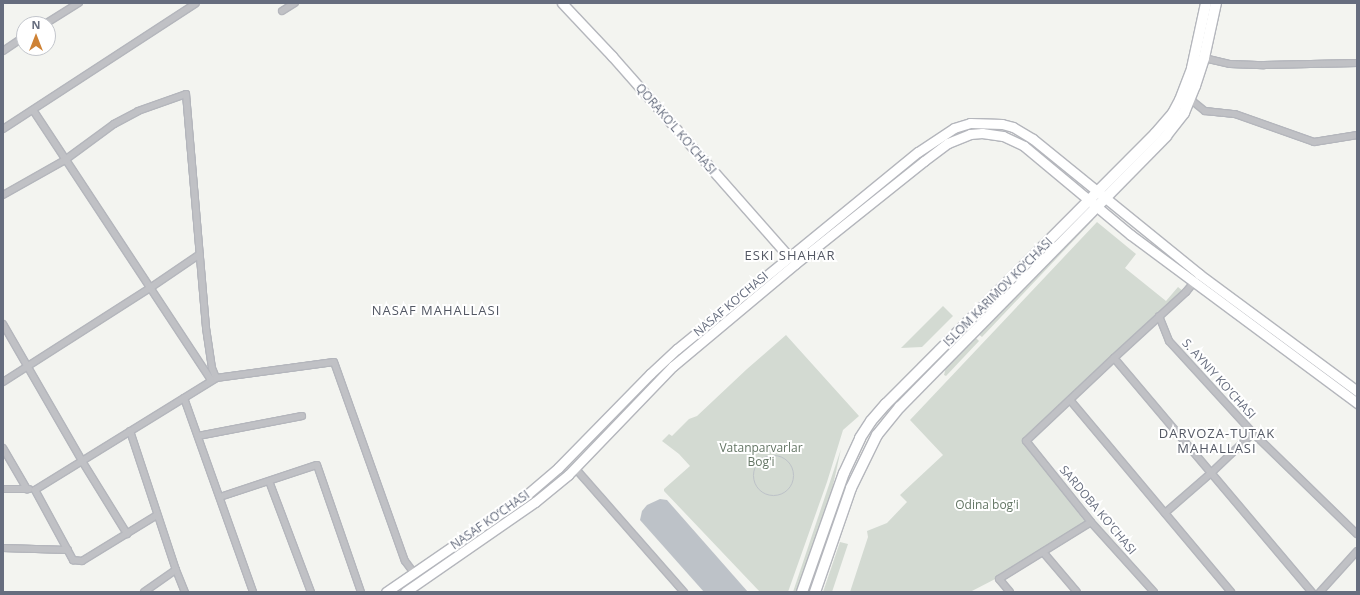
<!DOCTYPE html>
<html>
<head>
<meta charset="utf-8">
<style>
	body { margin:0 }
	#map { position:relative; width:1360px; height:595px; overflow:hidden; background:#f3f4f0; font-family:"Open Sans",sans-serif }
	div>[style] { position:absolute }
	.green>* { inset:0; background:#d3dad2 }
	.water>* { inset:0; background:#bdc2c8 }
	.stream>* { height:1.5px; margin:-0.75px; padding:0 0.75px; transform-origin:0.75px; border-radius:0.75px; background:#bdc2c8 }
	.stream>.ring { margin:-0.75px; padding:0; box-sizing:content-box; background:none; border:1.5px solid #bdc2c8; border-radius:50% }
	.roads { filter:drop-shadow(1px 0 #b4b6bc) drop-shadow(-1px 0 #b4b6bc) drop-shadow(0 1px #b4b6bc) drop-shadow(0 -1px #b4b6bc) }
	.street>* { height:6px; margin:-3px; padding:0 3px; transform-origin:3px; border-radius:3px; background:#c0c1c5 }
	.secondary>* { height:9px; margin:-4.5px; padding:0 4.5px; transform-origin:4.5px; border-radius:4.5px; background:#fff }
	.primary>* { height:10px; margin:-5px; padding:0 5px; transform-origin:5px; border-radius:5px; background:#fff }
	span { translate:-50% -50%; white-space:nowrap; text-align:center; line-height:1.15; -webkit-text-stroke:4px #fff; paint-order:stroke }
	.street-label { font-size:12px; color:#666d7e }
	.park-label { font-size:12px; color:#647665 }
	.neighbourhood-label { font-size:13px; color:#535864; letter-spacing:1px }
	.frame { position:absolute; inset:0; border:4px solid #666d7e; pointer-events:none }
	.north { position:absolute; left:16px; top:16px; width:40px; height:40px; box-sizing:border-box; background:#fff; border:1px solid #c2c5cb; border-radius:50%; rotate:0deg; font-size:11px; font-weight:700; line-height:16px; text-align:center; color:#666d7e }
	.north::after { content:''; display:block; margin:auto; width:14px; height:18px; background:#ce8235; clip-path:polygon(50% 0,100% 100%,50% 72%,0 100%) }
</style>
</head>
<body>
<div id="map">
	<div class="green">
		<i style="clip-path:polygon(1092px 219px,1093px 220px,982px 337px,978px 334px)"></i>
		<i style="clip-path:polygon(1097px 222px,1136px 254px,1125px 268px,1166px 301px,1178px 287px,1183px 291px,1023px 441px,1086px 523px,1001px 576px,970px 592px,850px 592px,868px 537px,867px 531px,887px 523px,907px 502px,900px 495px,943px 455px,910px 420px)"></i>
		<i style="clip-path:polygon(943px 306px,953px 316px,922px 347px,901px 348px)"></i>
		<i style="clip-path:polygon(786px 335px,859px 416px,843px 430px,827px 482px,788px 592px,760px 592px,664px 491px,664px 489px,690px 466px,679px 454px,662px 441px,669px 434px,672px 436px,689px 419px,697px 416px,747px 369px)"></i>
		<i style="clip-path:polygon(975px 337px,979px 341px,946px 376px,944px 375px,946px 367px)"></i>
		<i style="clip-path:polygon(841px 449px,832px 490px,823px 519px,798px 592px,793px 592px)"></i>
		<i style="clip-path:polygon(840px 542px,848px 544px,832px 592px,823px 592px)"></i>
	</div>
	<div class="water">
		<i style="clip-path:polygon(660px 499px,667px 500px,748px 592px,704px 592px,640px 520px,642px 511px,647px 505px)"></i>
	</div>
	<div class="stream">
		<i class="ring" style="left:754px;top:456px;width:38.5px;height:38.5px"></i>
	</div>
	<div class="roads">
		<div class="street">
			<i style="left:282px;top:11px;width:15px;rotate:-32deg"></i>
			<i style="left:45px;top:24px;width:40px;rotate:-32deg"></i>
			<i style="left:3px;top:51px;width:25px;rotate:-34deg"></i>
			<i style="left:1204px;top:58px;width:27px;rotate:13deg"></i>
			<i style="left:1230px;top:64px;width:34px;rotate:2deg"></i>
			<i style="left:1264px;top:65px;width:93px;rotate:-1.2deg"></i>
			<i style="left:1190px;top:99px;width:19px;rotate:39deg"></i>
			<i style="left:1205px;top:111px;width:30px;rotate:6deg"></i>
			<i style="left:1235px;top:114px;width:84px;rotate:19.5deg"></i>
			<i style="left:1314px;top:142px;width:44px;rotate:-9.2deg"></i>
			<i style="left:33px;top:110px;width:323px;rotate:56.6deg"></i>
			<i style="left:3px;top:129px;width:230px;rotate:-33.1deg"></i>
			<i style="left:3px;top:195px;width:71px;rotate:-29.4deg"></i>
			<i style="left:65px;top:160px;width:61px;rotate:-36.3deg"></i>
			<i style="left:114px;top:124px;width:27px;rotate:-28deg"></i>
			<i style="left:138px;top:111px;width:51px;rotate:-19.5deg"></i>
			<i style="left:186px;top:94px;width:235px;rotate:85.1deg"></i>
			<i style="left:206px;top:328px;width:40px;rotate:81.5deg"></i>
			<i style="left:212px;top:368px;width:11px;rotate:68deg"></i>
			<i style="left:1159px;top:316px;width:27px;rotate:68deg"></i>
			<i style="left:1169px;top:341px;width:125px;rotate:47.6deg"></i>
			<i style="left:1253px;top:433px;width:145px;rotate:44.2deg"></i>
			<i style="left:3px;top:324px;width:158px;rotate:60deg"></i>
			<i style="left:82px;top:461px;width:86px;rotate:58.3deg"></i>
			<i style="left:1114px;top:358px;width:307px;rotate:49.8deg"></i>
			<i style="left:3px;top:382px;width:174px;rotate:-32.6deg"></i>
			<i style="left:150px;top:288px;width:60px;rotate:-34.2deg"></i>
			<i style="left:184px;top:398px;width:206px;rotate:70.4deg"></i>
			<i style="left:1070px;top:400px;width:251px;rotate:50deg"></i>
			<i style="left:130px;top:431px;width:146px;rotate:71.7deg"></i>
			<i style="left:176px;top:570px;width:24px;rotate:68deg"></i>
			<i style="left:198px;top:436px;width:106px;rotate:-10.9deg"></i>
			<i style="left:3px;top:448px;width:48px;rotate:59.7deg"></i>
			<i style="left:575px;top:468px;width:165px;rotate:48.7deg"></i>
			<i style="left:269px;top:481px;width:119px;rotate:69.3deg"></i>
			<i style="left:3px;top:489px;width:26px"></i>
			<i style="left:35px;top:490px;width:213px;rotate:-31.7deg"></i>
			<i style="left:216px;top:378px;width:119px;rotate:-7.7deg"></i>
			<i style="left:334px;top:362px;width:211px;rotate:70.4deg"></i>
			<i style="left:405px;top:561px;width:15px;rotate:53deg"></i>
			<i style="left:35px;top:490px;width:80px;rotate:61.5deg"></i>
			<i style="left:73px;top:560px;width:9px;rotate:6deg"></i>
			<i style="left:82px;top:561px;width:88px;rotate:-31.5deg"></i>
			<i style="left:220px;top:497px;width:102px;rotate:-18.3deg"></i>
			<i style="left:317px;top:465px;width:134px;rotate:70.9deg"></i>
			<i style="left:1165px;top:513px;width:61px;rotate:-41deg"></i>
			<i style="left:1211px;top:473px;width:58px;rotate:-43.6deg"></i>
			<i style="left:3px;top:548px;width:65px;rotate:1.8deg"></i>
			<i style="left:1043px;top:552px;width:52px;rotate:49.6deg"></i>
			<i style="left:144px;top:592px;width:39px;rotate:-35deg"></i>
			<i style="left:1010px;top:592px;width:17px;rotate:-130deg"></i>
			<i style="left:999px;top:579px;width:108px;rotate:-31.8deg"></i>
			<i style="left:1154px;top:592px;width:94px;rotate:-132deg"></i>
			<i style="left:1091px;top:522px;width:104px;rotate:-128.7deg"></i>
			<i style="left:1026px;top:441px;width:121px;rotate:-43.3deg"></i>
			<i style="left:1114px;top:358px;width:98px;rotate:-42.5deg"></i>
			<i style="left:1186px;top:292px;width:13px;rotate:-51deg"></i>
			<i style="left:1320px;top:592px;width:55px;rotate:-47.9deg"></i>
		</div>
		<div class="secondary">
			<i style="left:562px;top:3px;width:73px;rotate:46.7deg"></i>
			<i style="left:612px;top:56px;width:268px;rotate:48.6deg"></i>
			<i style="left:386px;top:592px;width:166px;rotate:-34.5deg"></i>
			<i style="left:523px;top:498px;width:46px;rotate:-40.6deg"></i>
			<i style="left:558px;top:468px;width:132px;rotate:-45.6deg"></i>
			<i style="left:650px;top:374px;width:37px;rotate:-43deg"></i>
			<i style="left:677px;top:349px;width:311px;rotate:-39.3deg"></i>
			<i style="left:918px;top:152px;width:43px;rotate:-33.7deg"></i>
			<i style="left:954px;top:128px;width:17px;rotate:-17deg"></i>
			<i style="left:970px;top:123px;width:32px;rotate:2deg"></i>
			<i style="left:1002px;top:124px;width:11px;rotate:15deg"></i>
			<i style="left:1013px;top:127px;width:23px;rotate:31deg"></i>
			<i style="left:1033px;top:139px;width:214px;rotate:39.1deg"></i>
			<i style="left:1199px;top:274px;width:197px;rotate:36.5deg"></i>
			<i style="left:405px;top:592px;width:158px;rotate:-34.7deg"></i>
			<i style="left:535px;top:502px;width:43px;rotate:-39.3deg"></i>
			<i style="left:568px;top:475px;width:151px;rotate:-46.1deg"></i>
			<i style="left:673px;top:366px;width:159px;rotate:-39.9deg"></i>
			<i style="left:795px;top:264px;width:165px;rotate:-38.6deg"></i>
			<i style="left:924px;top:161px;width:30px;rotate:-37deg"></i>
			<i style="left:948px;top:143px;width:24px;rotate:-22deg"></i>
			<i style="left:970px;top:134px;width:12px;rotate:-5deg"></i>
			<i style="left:982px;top:133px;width:21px;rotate:8deg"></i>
			<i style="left:1003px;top:136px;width:23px;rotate:25deg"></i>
			<i style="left:1024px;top:146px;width:139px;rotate:39.8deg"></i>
			<i style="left:1131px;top:235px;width:282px;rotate:36.6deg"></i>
		</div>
		<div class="primary">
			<i style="left:802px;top:592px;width:126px;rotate:-70.6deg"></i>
			<i style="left:844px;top:473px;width:38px;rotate:-65deg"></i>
			<i style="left:860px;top:438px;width:20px;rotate:-57deg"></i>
			<i style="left:871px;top:421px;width:23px;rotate:-49deg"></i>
			<i style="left:886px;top:404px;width:381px;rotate:-45.1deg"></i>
			<i style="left:1155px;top:134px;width:28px;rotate:-49deg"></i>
			<i style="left:1173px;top:113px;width:15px;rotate:-62deg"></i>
			<i style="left:1180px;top:100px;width:34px;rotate:-69deg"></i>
			<i style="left:1192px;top:68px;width:66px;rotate:-77.8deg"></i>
			<i style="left:815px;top:592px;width:110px;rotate:-70.9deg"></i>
			<i style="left:851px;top:488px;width:59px;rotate:-63.9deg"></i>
			<i style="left:877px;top:435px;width:36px;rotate:-51deg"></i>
			<i style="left:900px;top:407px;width:380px;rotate:-45.5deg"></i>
			<i style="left:1166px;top:136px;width:29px;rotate:-52deg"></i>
			<i style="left:1184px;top:113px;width:29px;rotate:-68deg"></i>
			<i style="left:1195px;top:86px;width:29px;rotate:-72deg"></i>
			<i style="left:1204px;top:58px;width:56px;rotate:-77.7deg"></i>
		</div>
	</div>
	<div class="street-label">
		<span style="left:676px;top:129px;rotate:49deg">QORAKO'L KO'CHASI</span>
		<span style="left:998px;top:292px;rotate:-45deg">ISLOM KARIMOV KO‘CHASI</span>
		<span style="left:731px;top:304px;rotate:-40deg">NASAF KO‘CHASI</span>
		<span style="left:1219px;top:379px;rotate:48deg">S. AYNIY KO'CHASI</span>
		<span style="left:1098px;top:510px;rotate:50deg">SARDOBA KO'CHASI</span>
		<span style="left:490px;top:520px;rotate:-35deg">NASAF KO‘CHASI</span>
	</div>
	<div class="park-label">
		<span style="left:761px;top:455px">Vatanparvarlar<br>Bog'i</span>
		<span style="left:987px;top:505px">Odina bog'i</span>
	</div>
	<div class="neighbourhood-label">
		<span style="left:790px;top:255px">ESKI SHAHAR</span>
		<span style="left:436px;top:310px">NASAF MAHALLASI</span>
		<span style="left:1217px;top:441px">DARVOZA-TUTAK<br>MAHALLASI</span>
	</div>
	<div class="frame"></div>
	<div class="north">N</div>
</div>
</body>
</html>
